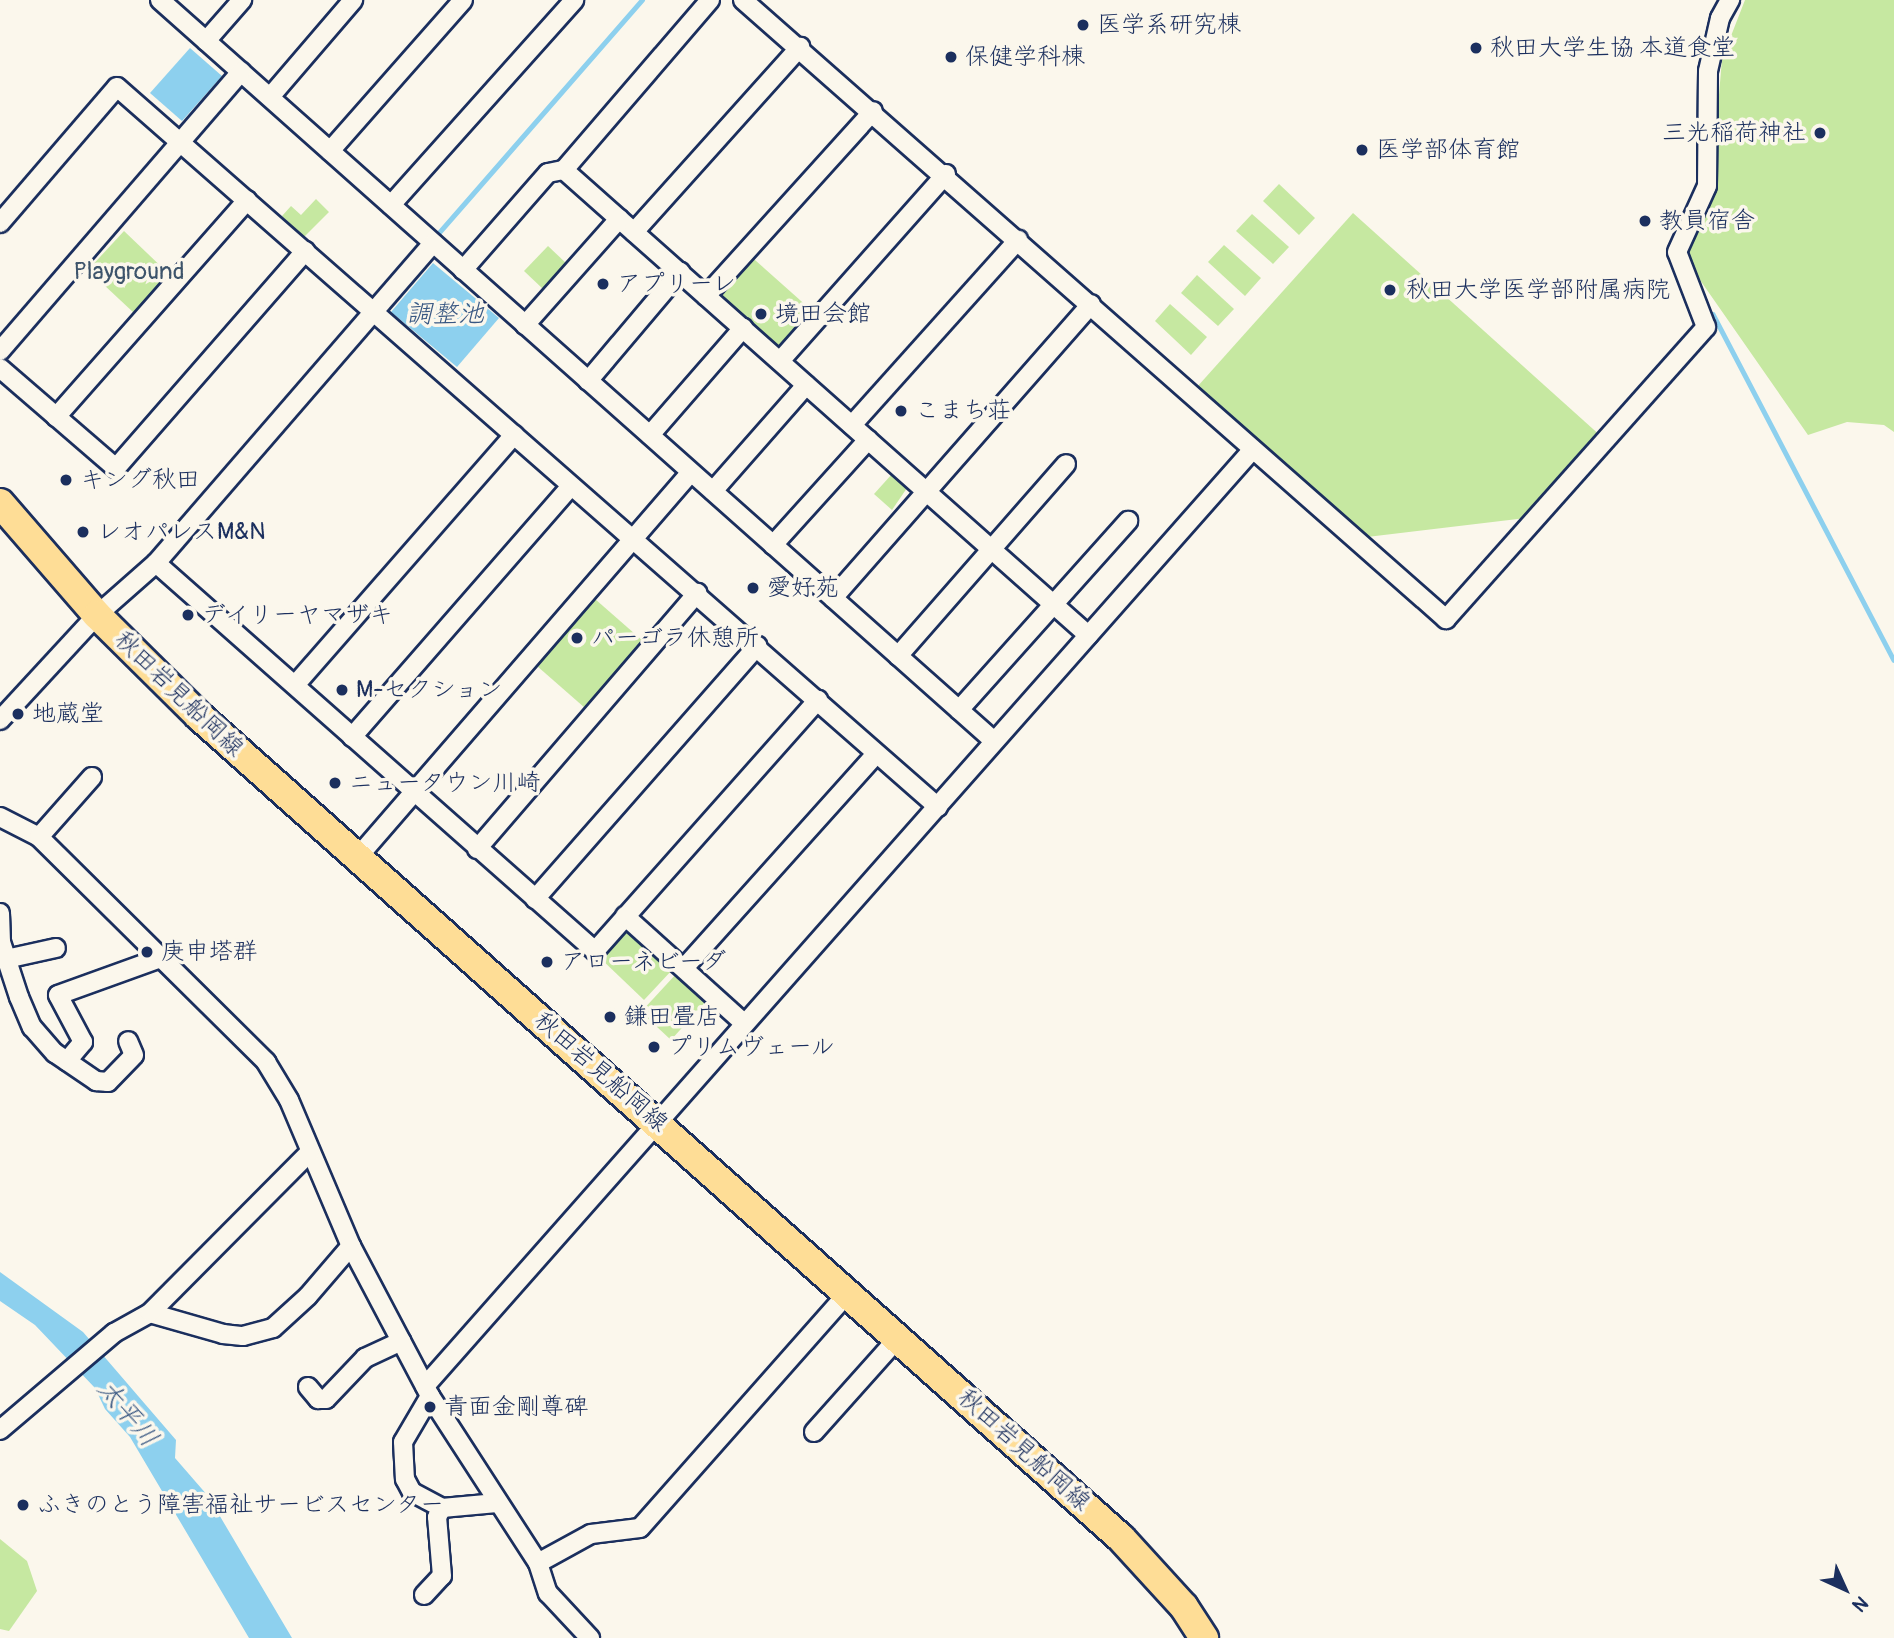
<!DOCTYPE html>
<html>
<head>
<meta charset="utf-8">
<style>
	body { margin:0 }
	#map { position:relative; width:1894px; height:1638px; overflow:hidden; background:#fbf7ec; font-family:Pangolin,"Klee One",sans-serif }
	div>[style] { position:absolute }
	.green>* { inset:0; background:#c6e8a1 }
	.water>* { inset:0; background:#8dd0ee }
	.stream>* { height:4.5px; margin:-2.25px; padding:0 2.25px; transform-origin:2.25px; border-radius:2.25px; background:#8dd0ee }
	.roads { filter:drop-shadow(2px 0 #1b2f5e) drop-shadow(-2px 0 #1b2f5e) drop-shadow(0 2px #1b2f5e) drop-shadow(0 -2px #1b2f5e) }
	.minor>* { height:18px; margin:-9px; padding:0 9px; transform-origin:9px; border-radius:9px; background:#fbf7ec }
	.primary>* { height:28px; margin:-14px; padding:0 14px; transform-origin:14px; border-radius:14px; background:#fedd96 }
	.dots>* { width:19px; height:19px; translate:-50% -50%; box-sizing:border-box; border:4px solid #fbf7ec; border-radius:50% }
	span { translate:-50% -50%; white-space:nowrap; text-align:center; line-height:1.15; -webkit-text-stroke:7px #fbf7ec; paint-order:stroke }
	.poi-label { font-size:24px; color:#1b2f5e }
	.left { translate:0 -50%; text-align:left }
	.right { translate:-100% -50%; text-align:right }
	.park-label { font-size:24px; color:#3d546b }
	.street-label { font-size:24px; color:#1b2f5e }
	.water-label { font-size:26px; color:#385782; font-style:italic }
	.north { position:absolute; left:1810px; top:1554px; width:70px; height:70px; -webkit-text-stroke:5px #fbf7ec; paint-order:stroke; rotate:135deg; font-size:19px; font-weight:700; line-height:28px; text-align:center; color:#1b2f5e }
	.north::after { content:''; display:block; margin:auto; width:24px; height:32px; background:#1b2f5e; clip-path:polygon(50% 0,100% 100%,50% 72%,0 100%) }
</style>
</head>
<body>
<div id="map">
	<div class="green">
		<i style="clip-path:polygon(1745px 0,1894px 0,1894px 432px,1884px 425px,1847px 422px,1808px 435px,1684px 257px,1713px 166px,1722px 59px)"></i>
		<i style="clip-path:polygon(1279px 184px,1315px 218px,1299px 235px,1263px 201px)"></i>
		<i style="clip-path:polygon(316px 199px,329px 212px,304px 237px,282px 216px,291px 206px,301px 215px)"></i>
		<i style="clip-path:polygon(1353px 213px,1603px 438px,1526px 518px,1367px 537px,1197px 387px)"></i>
		<i style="clip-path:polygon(1252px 214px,1289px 247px,1273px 264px,1236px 231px)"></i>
		<i style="clip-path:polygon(124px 231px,170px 275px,134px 313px,88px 270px)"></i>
		<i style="clip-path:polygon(1224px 245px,1261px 278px,1245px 296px,1208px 262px)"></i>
		<i style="clip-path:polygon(548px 246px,567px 264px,543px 289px,524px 271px)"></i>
		<i style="clip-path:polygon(746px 252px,819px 317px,780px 361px,706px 296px)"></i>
		<i style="clip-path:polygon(1197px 275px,1234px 309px,1218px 326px,1181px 293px)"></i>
		<i style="clip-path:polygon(1170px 304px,1207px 337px,1191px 355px,1155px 321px)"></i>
		<i style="clip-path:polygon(892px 474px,907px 488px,892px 510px,874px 494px)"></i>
		<i style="clip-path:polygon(595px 599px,643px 641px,585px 708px,537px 666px)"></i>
		<i style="clip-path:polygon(632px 930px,673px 969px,644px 1000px,599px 957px,621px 933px)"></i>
		<i style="clip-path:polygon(677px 973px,707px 1000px,671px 1040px,641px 1012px)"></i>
		<i style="clip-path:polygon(0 1539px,27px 1561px,37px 1591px,9px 1631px,0 1629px)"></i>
	</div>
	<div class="water">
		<i style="clip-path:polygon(190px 48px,222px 76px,182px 121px,150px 93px)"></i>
		<i style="clip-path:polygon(433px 263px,499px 318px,457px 367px,391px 312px)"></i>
		<i style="clip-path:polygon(0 1272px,83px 1332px,176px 1440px,175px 1458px,208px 1496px,292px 1638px,249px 1638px,130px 1437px,105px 1409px,95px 1388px,35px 1325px,0 1301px)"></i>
	</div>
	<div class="stream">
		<i style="left:436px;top:236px;width:313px;rotate:-48.9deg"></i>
		<i style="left:1713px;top:314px;width:390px;rotate:62.4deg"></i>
	</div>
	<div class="roads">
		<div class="minor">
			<i style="left:160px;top:0;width:1116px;rotate:41.62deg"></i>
			<i style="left:710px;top:0;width:224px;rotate:130.7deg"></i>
			<i style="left:564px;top:170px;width:701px;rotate:41.59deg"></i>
			<i style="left:743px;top:0;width:937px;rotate:41.36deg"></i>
			<i style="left:1446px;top:619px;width:391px;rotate:-48.3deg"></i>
			<i style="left:1706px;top:327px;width:80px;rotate:-111.1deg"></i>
			<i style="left:1677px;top:252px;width:72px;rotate:-65.6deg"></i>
			<i style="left:1707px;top:186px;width:115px;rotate:-89.5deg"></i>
			<i style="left:1708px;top:71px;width:54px;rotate:-77.2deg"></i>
			<i style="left:1720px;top:18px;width:21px;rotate:-61deg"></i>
			<i style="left:206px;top:41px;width:55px;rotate:-48.7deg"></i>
			<i style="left:270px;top:97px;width:128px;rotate:-49.4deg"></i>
			<i style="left:330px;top:151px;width:201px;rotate:-48.6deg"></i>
			<i style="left:391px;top:205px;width:275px;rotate:-48.2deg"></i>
			<i style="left:0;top:223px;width:179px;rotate:-49.3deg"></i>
			<i style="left:117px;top:87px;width:1092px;rotate:41.25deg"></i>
			<i style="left:634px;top:232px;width:249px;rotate:-48.1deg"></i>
			<i style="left:463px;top:270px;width:129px;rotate:-48.8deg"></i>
			<i style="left:548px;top:173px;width:16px;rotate:-11deg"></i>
			<i style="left:706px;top:296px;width:249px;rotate:-47.9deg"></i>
			<i style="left:525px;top:325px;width:142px;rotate:-48.4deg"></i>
			<i style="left:0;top:351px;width:369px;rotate:-49.2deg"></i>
			<i style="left:780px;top:361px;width:250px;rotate:-48.4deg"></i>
			<i style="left:0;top:368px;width:153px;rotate:40.8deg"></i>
			<i style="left:116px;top:468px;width:288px;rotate:-48.9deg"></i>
			<i style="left:588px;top:381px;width:143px;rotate:-49.8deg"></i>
			<i style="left:56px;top:417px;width:289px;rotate:-48.6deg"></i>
			<i style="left:852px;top:425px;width:249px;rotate:-48.1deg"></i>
			<i style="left:650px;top:435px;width:142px;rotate:-49deg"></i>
			<i style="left:713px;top:491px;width:141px;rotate:-48.7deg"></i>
			<i style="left:773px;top:545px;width:142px;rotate:-47.9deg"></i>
			<i style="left:156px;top:563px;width:586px;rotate:41.47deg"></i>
			<i style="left:595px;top:951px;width:336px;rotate:-48.4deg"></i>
			<i style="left:833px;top:598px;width:391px;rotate:-48.7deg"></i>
			<i style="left:898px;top:656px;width:255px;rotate:-48.8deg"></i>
			<i style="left:296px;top:684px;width:331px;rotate:-48.8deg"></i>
			<i style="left:959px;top:710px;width:254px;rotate:-48.2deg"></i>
			<i style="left:0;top:720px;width:143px;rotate:-47.3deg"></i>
			<i style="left:97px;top:615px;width:79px;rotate:-41.4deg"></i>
			<i style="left:156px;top:563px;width:423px;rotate:-49.1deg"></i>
			<i style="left:352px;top:737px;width:333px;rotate:-48.9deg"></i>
			<i style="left:0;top:817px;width:44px;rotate:27.1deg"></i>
			<i style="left:39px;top:837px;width:320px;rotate:44.7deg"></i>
			<i style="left:266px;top:1062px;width:44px;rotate:58.8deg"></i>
			<i style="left:289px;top:1100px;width:159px;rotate:67deg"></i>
			<i style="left:351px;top:1246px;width:170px;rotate:62.2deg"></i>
			<i style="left:430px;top:1396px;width:199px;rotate:57.1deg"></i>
			<i style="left:538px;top:1563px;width:32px;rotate:72deg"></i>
			<i style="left:548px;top:1593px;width:62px;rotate:47deg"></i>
			<i style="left:39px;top:837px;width:80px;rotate:-48.5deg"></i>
			<i style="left:477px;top:849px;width:338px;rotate:-49.3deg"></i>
			<i style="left:357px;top:858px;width:510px;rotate:-49.13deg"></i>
			<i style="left:535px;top:899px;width:337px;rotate:-48.7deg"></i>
			<i style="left:0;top:913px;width:29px;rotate:88deg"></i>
			<i style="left:1px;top:942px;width:58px;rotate:71.9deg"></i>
			<i style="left:19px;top:997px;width:33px;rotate:67deg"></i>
			<i style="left:32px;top:1027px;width:35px;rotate:49deg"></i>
			<i style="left:55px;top:1053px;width:50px;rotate:34.3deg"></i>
			<i style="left:96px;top:1081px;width:12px;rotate:5deg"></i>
			<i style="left:108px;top:1082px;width:37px;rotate:-46deg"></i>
			<i style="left:134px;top:1055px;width:15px;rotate:-113deg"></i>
			<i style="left:625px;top:916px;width:160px;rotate:42deg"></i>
			<i style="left:6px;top:959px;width:51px;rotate:-12.4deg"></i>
			<i style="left:684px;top:968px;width:286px;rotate:-48.1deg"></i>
			<i style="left:67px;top:1061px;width:25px;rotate:-50deg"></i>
			<i style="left:83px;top:1042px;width:53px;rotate:-118deg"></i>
			<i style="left:58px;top:995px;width:109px;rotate:-19.8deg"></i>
			<i style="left:150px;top:1313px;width:76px;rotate:16deg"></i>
			<i style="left:223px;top:1334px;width:20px;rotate:6deg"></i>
			<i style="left:243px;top:1336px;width:31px;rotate:-15deg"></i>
			<i style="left:273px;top:1328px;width:47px;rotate:-42.4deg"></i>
			<i style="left:308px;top:1296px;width:66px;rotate:-49.3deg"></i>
			<i style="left:425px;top:1386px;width:1250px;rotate:-48.53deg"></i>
			<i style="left:308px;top:1387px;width:16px;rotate:50deg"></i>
			<i style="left:318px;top:1399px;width:8px"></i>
			<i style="left:326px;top:1399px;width:57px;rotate:-46.4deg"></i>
			<i style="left:365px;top:1358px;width:40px;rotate:-25deg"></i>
			<i style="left:430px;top:1396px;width:53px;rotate:120.4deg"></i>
			<i style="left:403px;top:1442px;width:37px;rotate:87deg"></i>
			<i style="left:405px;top:1479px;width:15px;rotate:62deg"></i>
			<i style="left:412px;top:1492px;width:34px;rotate:28deg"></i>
			<i style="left:442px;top:1508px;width:55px;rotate:-5.2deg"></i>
			<i style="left:0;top:1430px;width:150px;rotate:-40.4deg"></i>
			<i style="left:114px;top:1333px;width:41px;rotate:-29.1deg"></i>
			<i style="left:150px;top:1313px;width:227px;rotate:-45.2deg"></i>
			<i style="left:814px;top:1432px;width:126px;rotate:-48.2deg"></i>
			<i style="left:538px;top:1563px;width:60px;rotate:-28.7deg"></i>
			<i style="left:591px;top:1534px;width:49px;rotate:-7deg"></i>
			<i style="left:640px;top:1528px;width:314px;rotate:-48.5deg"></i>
			<i style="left:424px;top:1595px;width:26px;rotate:-47deg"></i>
			<i style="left:442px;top:1576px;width:59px;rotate:-94.8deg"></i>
			<i style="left:437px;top:1517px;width:10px;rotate:-61deg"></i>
		</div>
		<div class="primary">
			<i style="left:0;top:503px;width:148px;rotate:49.1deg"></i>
			<i style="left:97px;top:615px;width:144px;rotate:44.7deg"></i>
			<i style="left:199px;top:716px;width:1235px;rotate:41.72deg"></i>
			<i style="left:1121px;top:1538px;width:93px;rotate:47.6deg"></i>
			<i style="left:1184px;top:1607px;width:37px;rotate:57deg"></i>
		</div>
	</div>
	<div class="dots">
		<i style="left:1083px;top:25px;background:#1b2f5e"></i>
		<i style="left:1476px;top:48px;background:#1b2f5e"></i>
		<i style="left:951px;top:57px;background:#1b2f5e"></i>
		<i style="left:1820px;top:133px;background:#1b2f5e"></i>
		<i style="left:1362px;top:150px;background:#1b2f5e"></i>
		<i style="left:1645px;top:221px;background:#1b2f5e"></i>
		<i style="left:603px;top:284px;background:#1b2f5e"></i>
		<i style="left:1390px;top:290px;background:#1b2f5e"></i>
		<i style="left:761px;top:314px;background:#1b2f5e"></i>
		<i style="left:901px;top:411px;background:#1b2f5e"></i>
		<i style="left:66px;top:480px;background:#1b2f5e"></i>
		<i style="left:83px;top:532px;background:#1b2f5e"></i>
		<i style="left:753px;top:588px;background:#1b2f5e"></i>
		<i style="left:188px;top:615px;background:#1b2f5e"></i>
		<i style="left:577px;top:638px;background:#1b2f5e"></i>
		<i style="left:342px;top:690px;background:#1b2f5e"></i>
		<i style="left:18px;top:714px;background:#1b2f5e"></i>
		<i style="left:335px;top:783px;background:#1b2f5e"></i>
		<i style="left:147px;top:952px;background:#1b2f5e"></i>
		<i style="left:547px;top:962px;background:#1b2f5e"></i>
		<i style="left:610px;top:1017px;background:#1b2f5e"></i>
		<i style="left:654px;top:1047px;background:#1b2f5e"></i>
		<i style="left:430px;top:1407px;background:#1b2f5e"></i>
		<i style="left:23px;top:1505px;background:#1b2f5e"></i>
	</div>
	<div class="poi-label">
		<span class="left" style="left:1097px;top:25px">医学系研究棟</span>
		<span class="left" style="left:1490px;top:48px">秋田大学生協 本道食堂</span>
		<span class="left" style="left:965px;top:57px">保健学科棟</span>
		<span class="right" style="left:1806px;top:133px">三光稲荷神社</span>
		<span class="left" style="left:1376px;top:150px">医学部体育館</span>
		<span class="left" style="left:1659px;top:221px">教員宿舎</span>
		<span class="left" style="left:617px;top:284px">アプリーレ</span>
		<span class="left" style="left:1406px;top:290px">秋田大学医学部附属病院</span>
		<span class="left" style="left:775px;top:314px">境田会館</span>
		<span class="left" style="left:915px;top:411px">こまち荘</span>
		<span class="left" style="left:80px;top:480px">キング秋田</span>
		<span class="left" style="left:97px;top:532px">レオパレスM&amp;N</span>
		<span class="left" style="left:767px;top:588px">愛好苑</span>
		<span class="left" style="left:202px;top:615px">デイリーヤマザキ</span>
		<span class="left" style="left:591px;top:638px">パーゴラ休憩所</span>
		<span class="left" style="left:356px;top:690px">M-セクション</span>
		<span class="left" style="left:32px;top:714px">地蔵堂</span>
		<span class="left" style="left:349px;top:783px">ニュータウン川崎</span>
		<span class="left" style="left:161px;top:952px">庚申塔群</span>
		<span class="left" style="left:561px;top:962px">アローネビーダ</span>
		<span class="left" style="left:624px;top:1017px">鎌田畳店</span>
		<span class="left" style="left:668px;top:1047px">プリムヴェール</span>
		<span class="left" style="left:444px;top:1407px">青面金剛尊碑</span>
		<span class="left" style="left:37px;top:1505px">ふきのとう障害福祉サービスセンター</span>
	</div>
	<div class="park-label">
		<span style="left:129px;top:272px">Playground</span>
	</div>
	<div class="street-label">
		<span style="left:179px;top:694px;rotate:44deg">秋田岩見船岡線</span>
		<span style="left:601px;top:1072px;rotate:41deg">秋田岩見船岡線</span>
		<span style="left:1024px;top:1450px;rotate:42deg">秋田岩見船岡線</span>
	</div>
	<div class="water-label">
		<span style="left:445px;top:315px">調整池</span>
		<span style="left:127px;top:1414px;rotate:50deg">太平川</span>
	</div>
	<div class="north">N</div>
</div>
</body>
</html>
